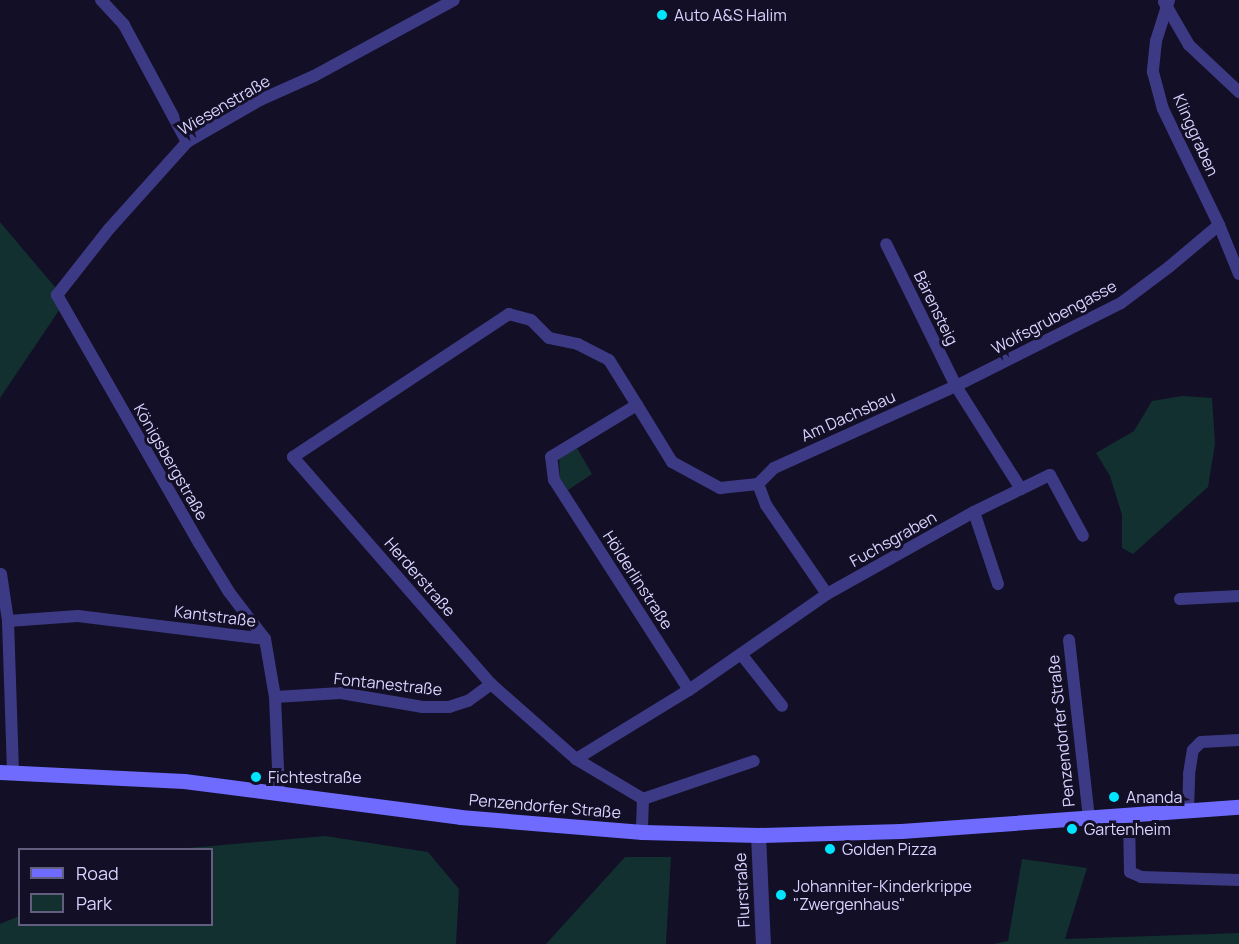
<!DOCTYPE html>
<html>
<head>
<meta charset="utf-8">
<style>
	body { margin:0 }
	#map { position:relative; width:1239px; height:944px; overflow:hidden; background:#130f26; font-family:Manrope,sans-serif }
	div>[style] { position:absolute }
	.green>* { inset:0; background:#12302f }
	.minor>* { height:12px; margin:-6px; padding:0 6px; transform-origin:6px; border-radius:6px; background:#3d3a85 }
	.tertiary>* { height:15px; margin:-7.5px; padding:0 7.5px; transform-origin:7.5px; border-radius:7.5px; background:#3d3a85 }
	.secondary>* { height:15px; margin:-7.5px; padding:0 7.5px; transform-origin:7.5px; border-radius:7.5px; background:#6f6bff }
	.dots>* { width:16px; height:16px; translate:-50% -50%; box-sizing:border-box; border:3px solid #130f26; border-radius:50% }
	span { translate:-50% -50%; white-space:nowrap; text-align:center; line-height:1.15; -webkit-text-stroke:6px #130f26; paint-order:stroke }
	.poi-label { font-size:16px; color:#d9d4ff }
	.left { translate:0 -50%; text-align:left }
	.street-label { font-size:16px; color:#d9d4ff }
	.legend { position:absolute; left:18px; top:848px; width:195px; height:78px; box-sizing:border-box; background:#130f26; border:2px solid #625e7d; margin:0; padding:8px 10px; list-style:none; font-size:18px; color:#d9d4ff }
	.legend li { display:flex; align-items:center; gap:12px; height:30px }
	.legend b { width:30px; border:2px solid #625e7d }
</style>
</head>
<body>
<div id="map">
	<div class="green">
		<i style="clip-path:polygon(0 222px,66px 300px,0 398px)"></i>
		<i style="clip-path:polygon(1182px 396px,1212px 398px,1215px 444px,1208px 487px,1133px 554px,1122px 548px,1122px 515px,1110px 476px,1096px 453px,1134px 431px,1152px 401px)"></i>
		<i style="clip-path:polygon(577px 448px,592px 474px,568px 490px,560px 478px,559px 459px)"></i>
		<i style="clip-path:polygon(325px 836px,428px 852px,459px 889px,456px 944px,0 944px,0 924px,19px 916px,20px 924px,212px 924px,212px 850px,177px 849px)"></i>
		<i style="clip-path:polygon(625px 857px,671px 857px,666px 944px,546px 944px)"></i>
		<i style="clip-path:polygon(1022px 859px,1087px 868px,1065px 939px,1239px 933px,1239px 944px,993px 944px,1008px 941px)"></i>
	</div>
	<div class="minor">
		<i style="left:101px;top:0;width:34px;rotate:47deg"></i>
		<i style="left:124px;top:25px;width:133px;rotate:61.7deg"></i>
		<i style="left:1169px;top:0;width:43px;rotate:107.6deg"></i>
		<i style="left:1156px;top:41px;width:31px;rotate:96deg"></i>
		<i style="left:1153px;top:72px;width:38px;rotate:75deg"></i>
		<i style="left:1163px;top:109px;width:129px;rotate:64.2deg"></i>
		<i style="left:1219px;top:225px;width:53px;rotate:67.8deg"></i>
		<i style="left:1164px;top:2px;width:50px;rotate:59.8deg"></i>
		<i style="left:1189px;top:45px;width:69px;rotate:43.2deg"></i>
		<i style="left:637px;top:405px;width:53px;rotate:-121.9deg"></i>
		<i style="left:609px;top:360px;width:35px;rotate:-153deg"></i>
		<i style="left:578px;top:344px;width:30px;rotate:-168deg"></i>
		<i style="left:549px;top:338px;width:25px;rotate:-135deg"></i>
		<i style="left:531px;top:320px;width:23px;rotate:-165deg"></i>
		<i style="left:509px;top:314px;width:259px;rotate:146.5deg"></i>
		<i style="left:293px;top:457px;width:301px;rotate:48.9deg"></i>
		<i style="left:491px;top:684px;width:113px;rotate:41.4deg"></i>
		<i style="left:576px;top:759px;width:78px;rotate:30.8deg"></i>
		<i style="left:643px;top:799px;width:33px;rotate:92deg"></i>
		<i style="left:758px;top:484px;width:22px;rotate:69deg"></i>
		<i style="left:766px;top:505px;width:108px;rotate:55.6deg"></i>
		<i style="left:827px;top:594px;width:168px;rotate:-29.2deg"></i>
		<i style="left:974px;top:512px;width:52px;rotate:-26.1deg"></i>
		<i style="left:1021px;top:489px;width:122px;rotate:-122.3deg"></i>
		<i style="left:956px;top:386px;width:158px;rotate:-116.2deg"></i>
		<i style="left:758px;top:484px;width:23px;rotate:-45deg"></i>
		<i style="left:774px;top:468px;width:200px;rotate:-24.3deg"></i>
		<i style="left:956px;top:386px;width:185px;rotate:-26.7deg"></i>
		<i style="left:1121px;top:303px;width:60px;rotate:-36.9deg"></i>
		<i style="left:1169px;top:267px;width:65px;rotate:-40deg"></i>
		<i style="left:1021px;top:489px;width:32px;rotate:-26deg"></i>
		<i style="left:1050px;top:475px;width:69px;rotate:61.6deg"></i>
		<i style="left:974px;top:512px;width:76px;rotate:71.6deg"></i>
		<i style="left:1px;top:574px;width:48px;rotate:81.5deg"></i>
		<i style="left:8px;top:621px;width:151px;rotate:88.1deg"></i>
		<i style="left:1180px;top:599px;width:59px;rotate:-2.9deg"></i>
		<i style="left:8px;top:621px;width:70px;rotate:-4.1deg"></i>
		<i style="left:78px;top:616px;width:188px;rotate:7deg"></i>
		<i style="left:265px;top:639px;width:59px;rotate:80.2deg"></i>
		<i style="left:275px;top:697px;width:94px;rotate:87.6deg"></i>
		<i style="left:265px;top:639px;width:59px;rotate:-127.5deg"></i>
		<i style="left:229px;top:592px;width:57px;rotate:-121.5deg"></i>
		<i style="left:199px;top:543px;width:286px;rotate:-119.8deg"></i>
		<i style="left:57px;top:295px;width:84px;rotate:-51.8deg"></i>
		<i style="left:109px;top:229px;width:117px;rotate:-48.1deg"></i>
		<i style="left:187px;top:142px;width:84px;rotate:-29.9deg"></i>
		<i style="left:260px;top:100px;width:59px;rotate:-24deg"></i>
		<i style="left:314px;top:76px;width:159px;rotate:-28.5deg"></i>
		<i style="left:1069px;top:640px;width:179px;rotate:83.6deg"></i>
		<i style="left:741px;top:654px;width:66px;rotate:51.7deg"></i>
		<i style="left:689px;top:690px;width:168px;rotate:-34.8deg"></i>
		<i style="left:275px;top:697px;width:66px;rotate:-3.5deg"></i>
		<i style="left:341px;top:693px;width:83px;rotate:9.7deg"></i>
		<i style="left:423px;top:707px;width:26px"></i>
		<i style="left:449px;top:707px;width:20px;rotate:-18deg"></i>
		<i style="left:468px;top:701px;width:29px;rotate:-36deg"></i>
		<i style="left:576px;top:759px;width:132px;rotate:-31.4deg"></i>
		<i style="left:689px;top:690px;width:250px;rotate:-122.7deg"></i>
		<i style="left:554px;top:480px;width:23px;rotate:-97deg"></i>
		<i style="left:551px;top:457px;width:100px;rotate:-31.2deg"></i>
		<i style="left:637px;top:405px;width:67px;rotate:58.4deg"></i>
		<i style="left:672px;top:462px;width:55px;rotate:28.4deg"></i>
		<i style="left:720px;top:488px;width:38px;rotate:-6deg"></i>
		<i style="left:643px;top:799px;width:117px;rotate:-18.9deg"></i>
		<i style="left:1188px;top:810px;width:36px;rotate:-88deg"></i>
		<i style="left:1189px;top:774px;width:24px;rotate:-81deg"></i>
		<i style="left:1193px;top:750px;width:11px;rotate:-45deg"></i>
		<i style="left:1201px;top:742px;width:38px;rotate:-3deg"></i>
		<i style="left:1129px;top:816px;width:56px;rotate:89deg"></i>
		<i style="left:1130px;top:872px;width:12px;rotate:24deg"></i>
		<i style="left:1141px;top:877px;width:98px;rotate:1.8deg"></i>
	</div>
	<div class="tertiary">
		<i style="left:758px;top:835px;width:109px;rotate:87.4deg"></i>
	</div>
	<div class="secondary">
		<i style="left:0;top:772px;width:184px;rotate:2.8deg"></i>
		<i style="left:184px;top:781px;width:278px;rotate:7.4deg"></i>
		<i style="left:460px;top:817px;width:183px;rotate:4.7deg"></i>
		<i style="left:642px;top:832px;width:116px;rotate:1.5deg"></i>
		<i style="left:758px;top:835px;width:143px;rotate:-1.6deg"></i>
		<i style="left:901px;top:831px;width:339px;rotate:-4.1deg"></i>
	</div>
	<div class="dots">
		<i style="left:662px;top:15px;background:#00e5ff"></i>
		<i style="left:256px;top:777px;background:#00e5ff"></i>
		<i style="left:1114px;top:797px;background:#00e5ff"></i>
		<i style="left:1072px;top:829px;background:#00e5ff"></i>
		<i style="left:830px;top:849px;background:#00e5ff"></i>
		<i style="left:781px;top:895px;background:#00e5ff"></i>
	</div>
	<div class="poi-label">
		<span class="left" style="left:674px;top:15px">Auto A&amp;S Halim</span>
		<span class="left" style="left:268px;top:777px">Fichtestraße</span>
		<span class="left" style="left:1126px;top:797px">Ananda</span>
		<span class="left" style="left:1084px;top:829px">Gartenheim</span>
		<span class="left" style="left:842px;top:849px">Golden Pizza</span>
		<span class="left" style="left:793px;top:895px">Johanniter-Kinderkrippe<br>"Zwergenhaus"</span>
	</div>
	<div class="street-label">
		<span style="left:224px;top:105px;rotate:-30deg">Wiesenstraße</span>
		<span style="left:1196px;top:135px;rotate:66deg">Klinggraben</span>
		<span style="left:936px;top:308px;rotate:64deg">Bärensteig</span>
		<span style="left:1054px;top:317px;rotate:-28deg">Wolfsgrubengasse</span>
		<span style="left:848px;top:416px;rotate:-24deg">Am Dachsbau</span>
		<span style="left:171px;top:462px;rotate:60deg">Königsbergstraße</span>
		<span style="left:893px;top:539px;rotate:-29deg">Fuchsgraben</span>
		<span style="left:420px;top:577px;rotate:49deg">Herderstraße</span>
		<span style="left:638px;top:580px;rotate:57deg">Hölderlinstraße</span>
		<span style="left:215px;top:616px;rotate:7deg">Kantstraße</span>
		<span style="left:388px;top:684px;rotate:6deg">Fontanestraße</span>
		<span style="left:1061px;top:731px;rotate:-96deg">Penzendorfer Straße</span>
		<span style="left:545px;top:806px;rotate:5deg">Penzendorfer Straße</span>
		<span style="left:742px;top:890px;rotate:-93deg">Flurstraße</span>
	</div>
	<ul class="legend">
	<li><b style="height:8px;background:#6f6bff"></b>Road</li>
	<li><b style="height:16px;background:#12302f"></b>Park</li>
	</ul>
</div>
</body>
</html>
